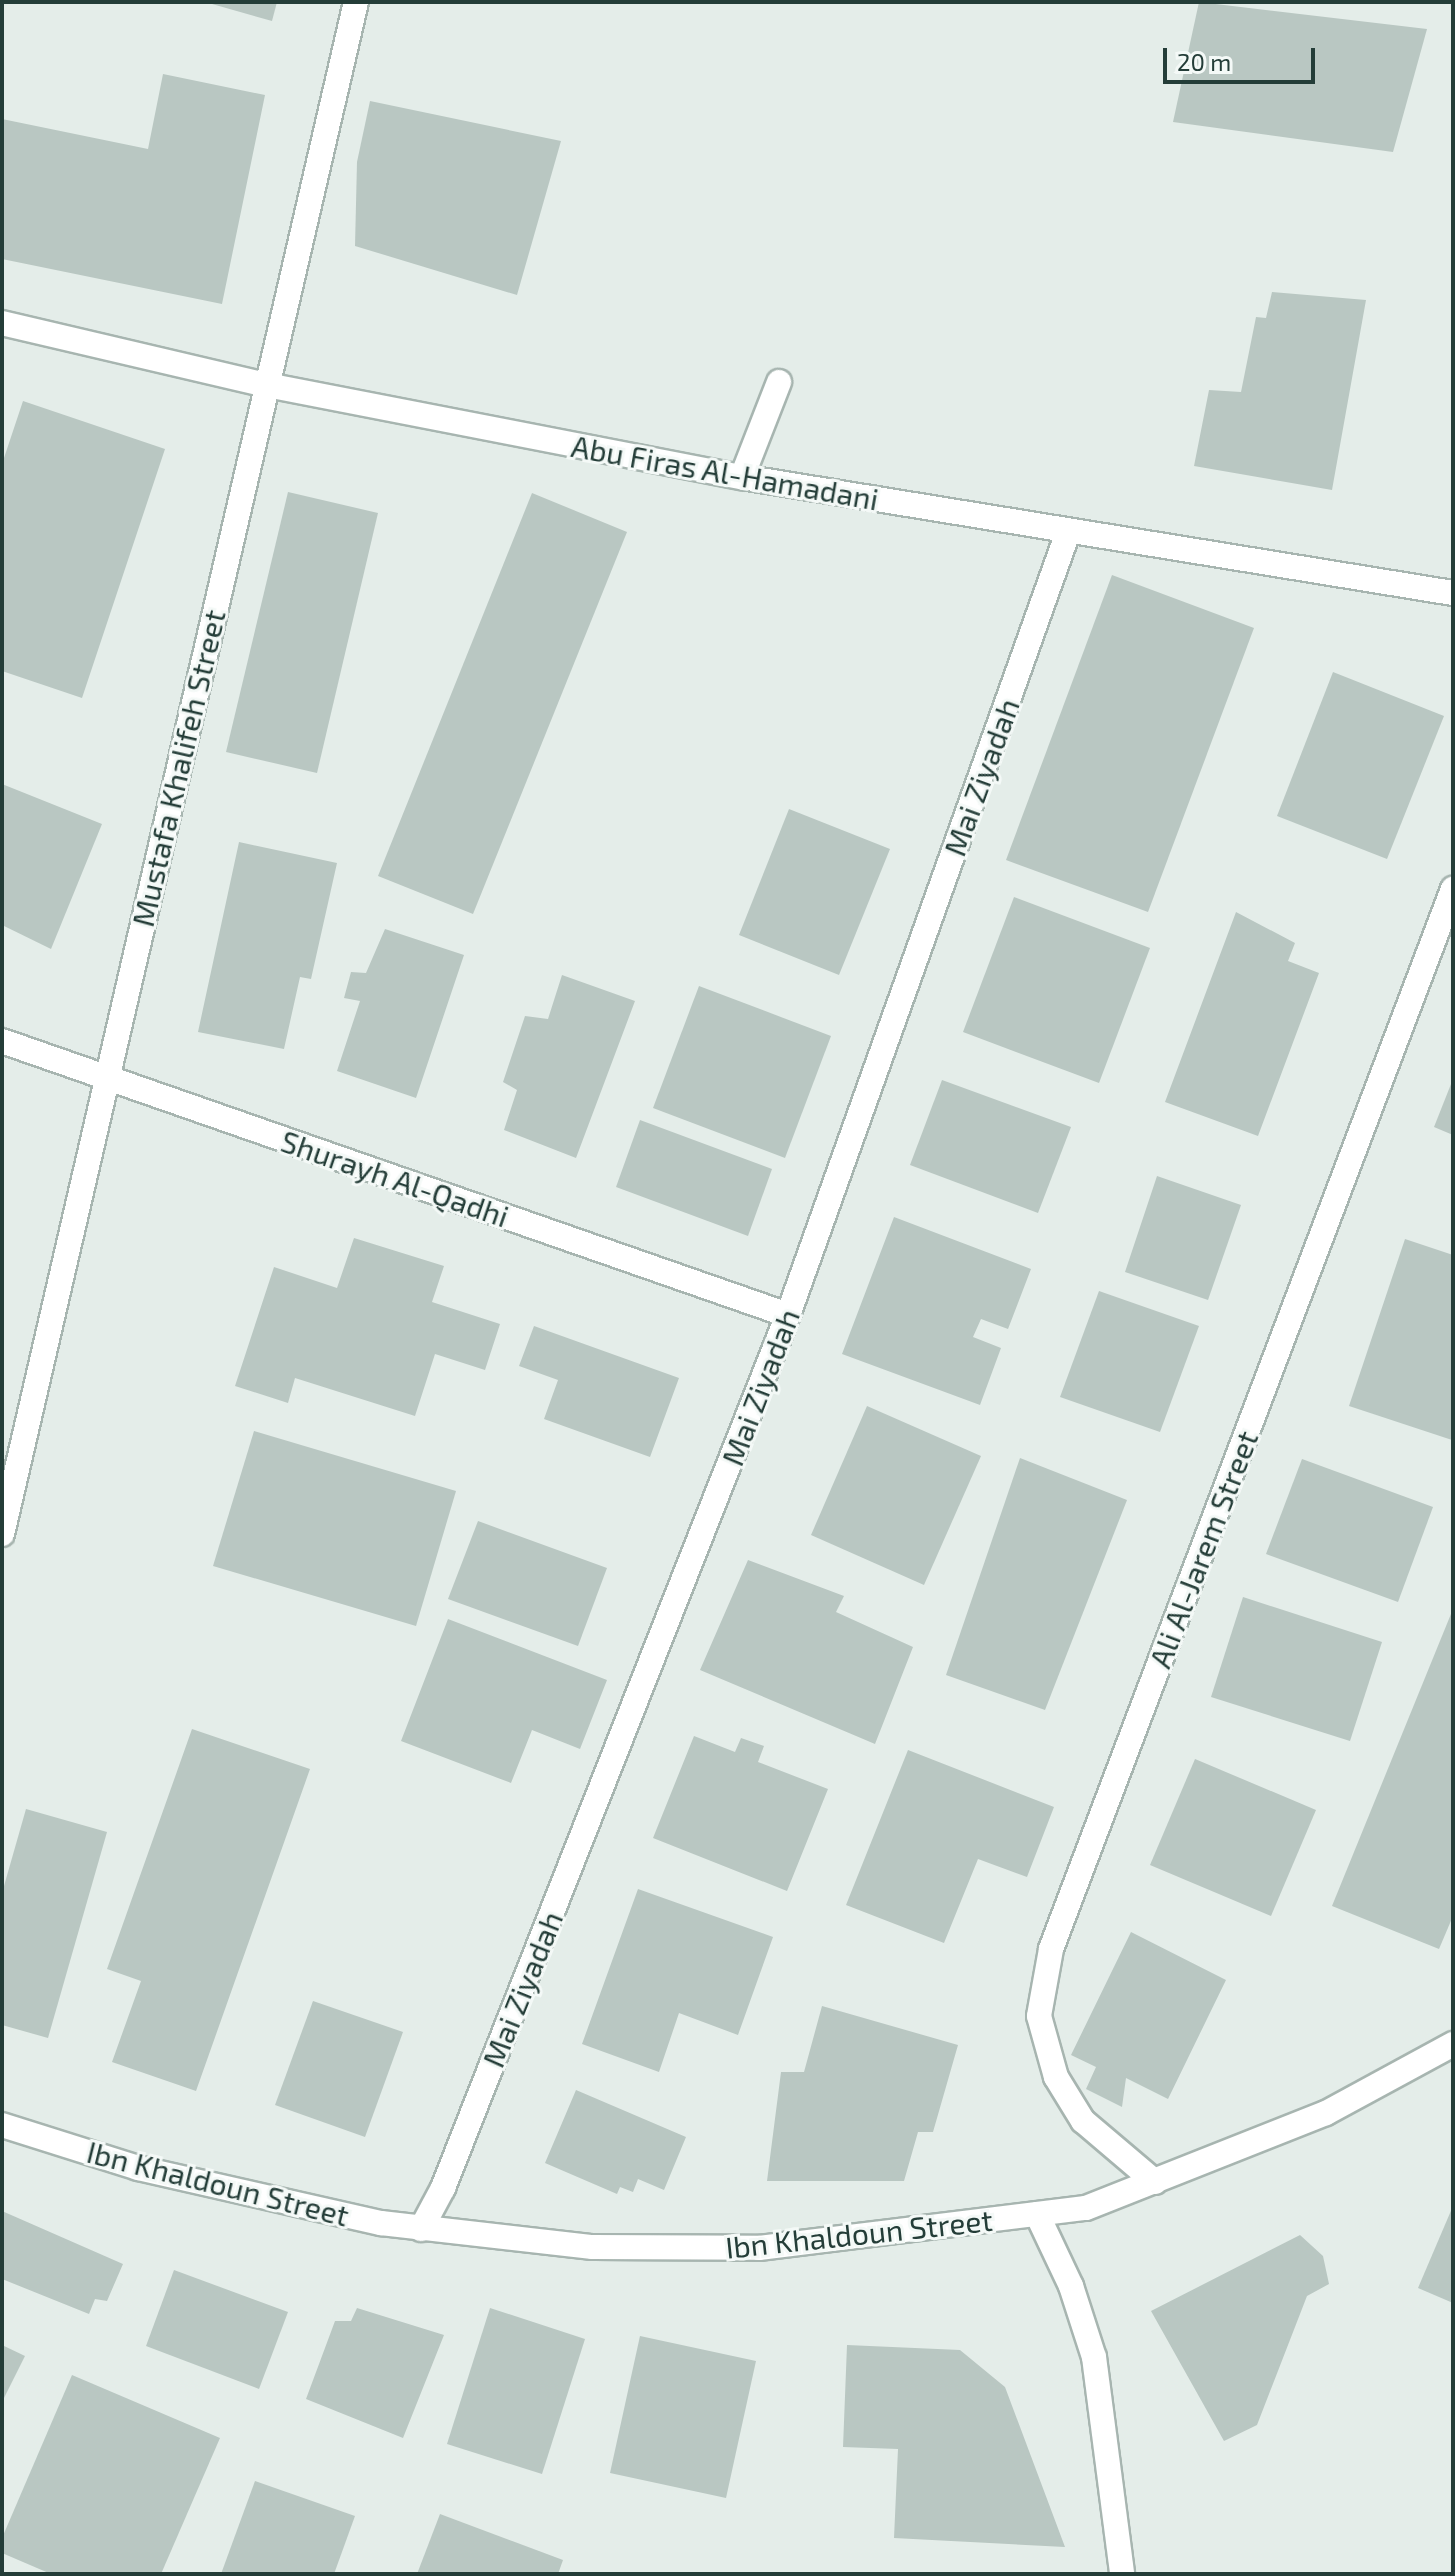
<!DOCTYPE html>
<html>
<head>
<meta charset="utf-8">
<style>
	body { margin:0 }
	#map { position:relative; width:1455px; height:2576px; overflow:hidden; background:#e4ede9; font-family:"Exo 2",sans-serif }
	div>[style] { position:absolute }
	.building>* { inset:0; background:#b9c7c2 }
	.roads { filter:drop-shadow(2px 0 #a7b5b0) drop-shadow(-2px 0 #a7b5b0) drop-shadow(0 2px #a7b5b0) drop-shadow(0 -2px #a7b5b0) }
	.service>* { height:24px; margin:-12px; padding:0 12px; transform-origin:12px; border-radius:12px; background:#fff }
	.minor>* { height:24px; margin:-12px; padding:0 12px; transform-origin:12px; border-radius:12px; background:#fff }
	span { translate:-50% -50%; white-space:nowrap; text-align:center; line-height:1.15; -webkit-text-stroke:6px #f4f9f7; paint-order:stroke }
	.street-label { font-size:30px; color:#243d38 }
	.frame { position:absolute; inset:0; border:4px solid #243d38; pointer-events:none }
	.scale { position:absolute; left:1163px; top:48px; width:152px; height:36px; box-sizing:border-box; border:4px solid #243d38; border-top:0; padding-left:10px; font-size:24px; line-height:28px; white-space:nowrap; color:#243d38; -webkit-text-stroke:6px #f4f9f7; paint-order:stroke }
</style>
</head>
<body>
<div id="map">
	<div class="building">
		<i style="clip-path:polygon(205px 2px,277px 2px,272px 21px)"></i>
		<i style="clip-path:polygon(1199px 2px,1427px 29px,1393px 152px,1173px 122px)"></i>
		<i style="clip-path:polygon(163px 74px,265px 95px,222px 304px,2px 259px,2px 119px,148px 149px)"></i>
		<i style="clip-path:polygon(370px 101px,561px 141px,517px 295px,355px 246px,357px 162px)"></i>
		<i style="clip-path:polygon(1272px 292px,1366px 300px,1332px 490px,1194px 466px,1209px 390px,1241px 392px,1256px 317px,1266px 318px)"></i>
		<i style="clip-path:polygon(23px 401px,165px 449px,82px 698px,2px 671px,2px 464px)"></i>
		<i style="clip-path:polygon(288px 492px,378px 513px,317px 773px,226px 752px)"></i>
		<i style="clip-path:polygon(532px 493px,627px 532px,473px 914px,378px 876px)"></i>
		<i style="clip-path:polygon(1112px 575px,1254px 628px,1148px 912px,1006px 860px)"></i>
		<i style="clip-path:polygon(1333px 672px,1444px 716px,1387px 859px,1277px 816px)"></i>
		<i style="clip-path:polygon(2px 784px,102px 824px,51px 949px,2px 925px)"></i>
		<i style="clip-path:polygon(789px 809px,890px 849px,839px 975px,739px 935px)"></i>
		<i style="clip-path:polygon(239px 842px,337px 863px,311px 979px,300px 977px,284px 1049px,198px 1032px)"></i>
		<i style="clip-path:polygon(1014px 897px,1150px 948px,1099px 1083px,963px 1032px)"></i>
		<i style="clip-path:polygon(1236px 912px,1295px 943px,1288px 961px,1319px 973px,1258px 1136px,1165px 1102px)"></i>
		<i style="clip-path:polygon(385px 929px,464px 955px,416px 1098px,337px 1071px,360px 1001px,344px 998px,351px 972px,366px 973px)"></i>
		<i style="clip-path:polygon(562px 975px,635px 1001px,576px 1158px,504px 1130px,517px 1090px,503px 1082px,525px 1016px,548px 1019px)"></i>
		<i style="clip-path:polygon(699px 986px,831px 1036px,785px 1158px,653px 1108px)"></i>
		<i style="clip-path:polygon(1453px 1079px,1453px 1135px,1434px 1127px)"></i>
		<i style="clip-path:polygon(942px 1080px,1071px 1127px,1038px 1213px,910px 1165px)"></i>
		<i style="clip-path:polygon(640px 1120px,772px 1169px,748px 1236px,616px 1187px)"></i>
		<i style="clip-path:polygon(1157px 1176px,1241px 1205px,1208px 1300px,1125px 1272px)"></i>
		<i style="clip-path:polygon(894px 1217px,1031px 1269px,1008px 1329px,981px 1319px,973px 1337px,1001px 1348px,980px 1405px,842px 1354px)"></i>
		<i style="clip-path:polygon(354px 1238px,444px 1266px,432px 1302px,500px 1324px,485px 1370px,435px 1354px,415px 1416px,295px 1378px,288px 1403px,235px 1386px,274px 1267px,337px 1288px)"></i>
		<i style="clip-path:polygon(1405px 1239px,1453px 1255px,1452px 1440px,1349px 1406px)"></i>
		<i style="clip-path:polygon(1099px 1291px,1199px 1326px,1160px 1432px,1060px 1397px)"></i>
		<i style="clip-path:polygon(534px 1326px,679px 1378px,650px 1457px,544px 1419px,558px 1380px,519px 1366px)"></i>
		<i style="clip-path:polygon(867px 1406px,981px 1456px,924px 1585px,811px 1535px)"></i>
		<i style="clip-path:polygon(254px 1431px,456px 1491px,416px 1626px,213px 1566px)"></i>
		<i style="clip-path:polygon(1020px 1458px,1127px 1500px,1045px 1710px,946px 1675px)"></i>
		<i style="clip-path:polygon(1302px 1459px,1433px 1507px,1398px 1602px,1266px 1554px)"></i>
		<i style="clip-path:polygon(478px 1521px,607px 1568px,578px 1646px,448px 1599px)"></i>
		<i style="clip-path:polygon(748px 1560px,844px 1596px,836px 1612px,913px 1647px,875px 1744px,700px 1670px)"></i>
		<i style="clip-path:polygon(1243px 1597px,1382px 1642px,1350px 1741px,1211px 1697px)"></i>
		<i style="clip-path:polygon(1453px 1609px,1453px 1916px,1439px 1949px,1332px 1906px)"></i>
		<i style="clip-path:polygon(448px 1619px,607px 1680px,580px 1749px,532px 1730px,511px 1783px,401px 1741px)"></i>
		<i style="clip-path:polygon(192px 1729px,310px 1769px,196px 2091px,112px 2062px,141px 1981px,107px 1969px)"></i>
		<i style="clip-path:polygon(694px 1736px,735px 1752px,741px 1738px,764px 1746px,758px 1762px,828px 1789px,787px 1891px,653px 1838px)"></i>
		<i style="clip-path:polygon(908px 1750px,1054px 1807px,1027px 1877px,978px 1859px,944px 1943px,846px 1905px)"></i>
		<i style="clip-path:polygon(1195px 1759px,1316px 1810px,1271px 1916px,1150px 1865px)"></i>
		<i style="clip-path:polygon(26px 1809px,107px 1832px,48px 2038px,2px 2025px,2px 1893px)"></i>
		<i style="clip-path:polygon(638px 1889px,773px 1937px,738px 2035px,679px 2013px,659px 2072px,582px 2044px)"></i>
		<i style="clip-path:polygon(1131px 1932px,1226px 1980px,1168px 2099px,1126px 2078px,1122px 2107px,1086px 2089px,1096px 2067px,1071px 2055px)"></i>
		<i style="clip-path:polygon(313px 2001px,403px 2032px,365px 2137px,275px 2105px)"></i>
		<i style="clip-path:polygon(822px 2006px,958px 2045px,933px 2132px,918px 2132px,904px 2181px,767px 2181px,781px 2072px,804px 2072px)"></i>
		<i style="clip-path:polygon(576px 2090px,686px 2137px,664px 2190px,638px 2179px,633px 2192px,620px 2187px,617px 2194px,545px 2163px)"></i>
		<i style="clip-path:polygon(1453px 2206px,1453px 2303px,1418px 2288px)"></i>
		<i style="clip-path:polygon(2px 2211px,123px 2264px,107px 2301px,95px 2299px,89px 2314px,2px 2279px)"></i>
		<i style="clip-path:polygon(1300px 2235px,1323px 2256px,1329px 2284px,1307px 2296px,1257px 2425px,1224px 2441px,1151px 2311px)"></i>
		<i style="clip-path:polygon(174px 2270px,288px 2312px,259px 2389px,146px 2346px)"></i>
		<i style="clip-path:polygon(357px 2308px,444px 2335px,403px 2438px,306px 2399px,335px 2321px,351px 2321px)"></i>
		<i style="clip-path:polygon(490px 2308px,585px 2339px,542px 2474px,447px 2444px)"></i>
		<i style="clip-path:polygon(640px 2336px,756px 2361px,726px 2498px,610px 2473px)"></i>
		<i style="clip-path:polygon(2px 2345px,25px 2356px,2px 2402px)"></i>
		<i style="clip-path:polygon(847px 2345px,960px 2350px,1005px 2387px,1065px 2547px,894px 2538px,898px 2449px,843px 2447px)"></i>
		<i style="clip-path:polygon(72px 2375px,220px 2438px,161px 2574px,51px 2574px,2px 2553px,2px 2538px)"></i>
		<i style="clip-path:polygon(255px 2481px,355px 2516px,334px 2574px,221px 2574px)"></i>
		<i style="clip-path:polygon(440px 2514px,563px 2560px,558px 2574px,417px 2574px)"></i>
	</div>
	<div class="roads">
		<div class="service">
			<i style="left:742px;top:477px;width:102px;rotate:-68.7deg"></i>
		</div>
		<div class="minor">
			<i style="left:2px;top:323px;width:272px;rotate:13.2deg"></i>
			<i style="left:267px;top:385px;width:484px;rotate:11deg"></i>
			<i style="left:742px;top:477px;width:720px;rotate:9.27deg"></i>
			<i style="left:2px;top:1041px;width:832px;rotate:19.22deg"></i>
			<i style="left:2px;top:1534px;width:1572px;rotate:-76.99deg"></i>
			<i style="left:2px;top:2125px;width:143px;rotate:17.5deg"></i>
			<i style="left:138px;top:2168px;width:249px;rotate:12.8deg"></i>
			<i style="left:381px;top:2223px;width:213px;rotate:6.5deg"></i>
			<i style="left:593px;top:2247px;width:166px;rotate:0.3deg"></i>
			<i style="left:759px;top:2248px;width:329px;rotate:-7deg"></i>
			<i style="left:1086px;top:2208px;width:258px;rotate:-21.6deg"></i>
			<i style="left:1326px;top:2113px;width:145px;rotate:-28.5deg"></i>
			<i style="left:1155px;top:2182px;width:94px;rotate:-139.7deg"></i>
			<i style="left:1083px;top:2121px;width:52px;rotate:-121.5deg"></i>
			<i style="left:1056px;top:2077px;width:63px;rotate:-105.6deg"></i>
			<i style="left:1039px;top:2016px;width:68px;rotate:-79.8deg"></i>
			<i style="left:1051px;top:1949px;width:1134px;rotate:-69.23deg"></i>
			<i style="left:1037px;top:2214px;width:80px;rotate:64.7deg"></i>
			<i style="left:1071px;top:2286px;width:75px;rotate:72.1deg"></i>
			<i style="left:1094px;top:2357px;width:219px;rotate:82.6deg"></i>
			<i style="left:421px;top:2229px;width:47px;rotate:-61.8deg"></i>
			<i style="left:443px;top:2188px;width:939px;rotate:-68.44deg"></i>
			<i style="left:788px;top:1315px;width:832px;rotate:-70.32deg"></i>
		</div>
	</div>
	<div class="street-label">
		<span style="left:725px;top:472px;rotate:10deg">Abu Firas Al-Hamadani</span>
		<span style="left:178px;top:768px;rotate:-77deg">Mustafa Khalifeh Street</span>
		<span style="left:981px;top:777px;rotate:-70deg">Mai Ziyadah</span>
		<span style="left:395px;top:1178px;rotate:19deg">Shurayh Al-Qadhi</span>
		<span style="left:760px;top:1387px;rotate:-69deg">Mai Ziyadah</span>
		<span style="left:1203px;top:1549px;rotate:-69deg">Ali Al-Jarem Street</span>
		<span style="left:522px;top:1989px;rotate:-68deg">Mai Ziyadah</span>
		<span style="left:218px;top:2183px;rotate:14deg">Ibn Khaldoun Street</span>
		<span style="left:859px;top:2233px;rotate:-6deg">Ibn Khaldoun Street</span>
	</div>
	<div class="frame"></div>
	<div class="scale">20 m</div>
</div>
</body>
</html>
